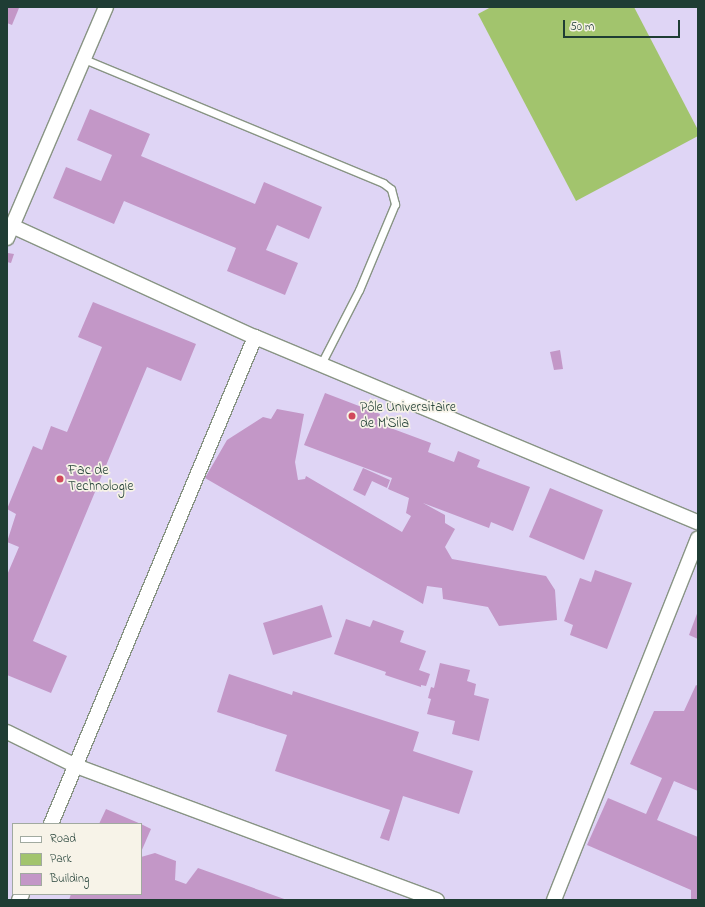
<!DOCTYPE html>
<html>
<head>
<meta charset="utf-8">
<style>
	body { margin:0 }
	#map { position:relative; width:705px; height:907px; overflow:hidden; background:#f0ead4; font-family:"Indie Flower",sans-serif }
	div>[style] { position:absolute }
	.built>* { inset:0; background:#dfd5f5 }
	.green>* { inset:0; background:#a2c46d }
	.building>* { inset:0; background:#c397c7 }
	.roads { filter:drop-shadow(1px 0 #889484) drop-shadow(-1px 0 #889484) drop-shadow(0 1px #889484) drop-shadow(0 -1px #889484) }
	.service>* { height:7px; margin:-3.5px; padding:0 3.5px; transform-origin:3.5px; border-radius:3.5px; background:#fff }
	.minor>* { height:14px; margin:-7px; padding:0 7px; transform-origin:7px; border-radius:7px; background:#fff }
	.dots>* { width:11px; height:11px; translate:-50% -50%; box-sizing:border-box; border:2px solid #f7f3e8; border-radius:50% }
	span { translate:-50% -50%; white-space:nowrap; text-align:center; line-height:1.15; -webkit-text-stroke:3.5px #f7f3e8; paint-order:stroke }
	.poi-label { font-size:14px; color:#1f3d34 }
	.left { translate:0 -50%; text-align:left }
	.frame { position:absolute; inset:0; border:8px solid #1f3d34; pointer-events:none }
	.legend { position:absolute; left:12px; top:823px; width:130px; height:72px; box-sizing:border-box; background:#f7f3e8; border:1px solid #a1aaa0; margin:0; padding:5px 7px; list-style:none; font-size:12px; color:#1f3d34 }
	.legend li { display:flex; align-items:center; gap:8px; height:20px }
	.legend b { width:20px; border:1px solid #a1aaa0 }
	.scale { position:absolute; left:563px; top:20px; width:117px; height:18px; box-sizing:border-box; border:2px solid #1f3d34; border-top:0; padding-left:5px; font-size:12px; line-height:14px; white-space:nowrap; color:#1f3d34; -webkit-text-stroke:3px #f7f3e8; paint-order:stroke }
</style>
</head>
<body>
<div id="map">
	<div class="built">
		<i style="clip-path:polygon(evenodd,7px 7px,698px 7px,698px 900px,7px 900px,7px 7px,13px 824px,141px 824px,141px 894px,13px 894px,13px 824px)"></i>
	</div>
	<div class="green">
		<i style="clip-path:polygon(491px 7px,634px 7px,698px 130px,698px 136px,576px 201px,478px 14px)"></i>
	</div>
	<div class="building">
		<i style="clip-path:polygon(7px 7px,19px 8px,12px 25px,7px 23px)"></i>
		<i style="clip-path:polygon(90px 109px,150px 134px,141px 156px,255px 204px,264px 182px,322px 207px,309px 239px,277px 225px,266px 250px,298px 263px,285px 295px,227px 271px,236px 248px,124px 201px,114px 224px,53px 198px,66px 167px,101px 181px,112px 155px,77px 140px)"></i>
		<i style="clip-path:polygon(8px 253px,14px 254px,11px 263px,7px 262px)"></i>
		<i style="clip-path:polygon(93px 302px,196px 344px,181px 381px,147px 367px,33px 641px,67px 656px,51px 693px,7px 675px,7px 575px,19px 547px,7px 542px,16px 514px,7px 509px,33px 446px,42px 450px,51px 426px,67px 432px,102px 347px,78px 337px)"></i>
		<i style="clip-path:polygon(560px 350px,563px 369px,554px 370px,550px 352px)"></i>
		<i style="clip-path:polygon(325px 393px,380px 414px,377px 423px,431px 443px,428px 452px,454px 462px,458px 451px,480px 460px,477px 467px,530px 487px,513px 531px,491px 522px,489px 528px,423px 503px,445px 515px,445px 523px,455px 529px,445px 547px,452px 559px,546px 576px,555px 590px,557px 620px,499px 626px,488px 607px,443px 599px,442px 588px,427px 586px,423px 604px,205px 478px,227px 440px,263px 417px,271px 419px,277px 409px,304px 414px,295px 462px,298px 480px,305px 479px,306px 476px,402px 532px,411px 516px,406px 513px,409px 498px,388px 489px,392px 478px,304px 445px)"></i>
		<i style="clip-path:polygon(363px 468px,390px 480px,387px 488px,372px 481px,365px 496px,353px 490px)"></i>
		<i style="clip-path:polygon(550px 488px,603px 510px,584px 560px,529px 537px)"></i>
		<i style="clip-path:polygon(595px 570px,632px 583px,607px 649px,570px 635px,573px 625px,564px 621px,580px 578px,591px 582px)"></i>
		<i style="clip-path:polygon(322px 605px,332px 637px,273px 655px,263px 623px)"></i>
		<i style="clip-path:polygon(698px 611px,698px 639px,689px 635px)"></i>
		<i style="clip-path:polygon(346px 619px,370px 627px,373px 620px,404px 631px,400px 642px,426px 651px,419px 670px,430px 674px,426px 686px,421px 685px,421px 687px,385px 675px,386px 672px,334px 654px)"></i>
		<i style="clip-path:polygon(440px 663px,470px 670px,467px 681px,476px 684px,474px 695px,489px 699px,479px 741px,452px 734px,455px 721px,427px 714px,431px 699px,428px 698px,431px 687px,434px 688px)"></i>
		<i style="clip-path:polygon(229px 674px,292px 695px,293px 691px,419px 732px,413px 751px,473px 771px,459px 814px,403px 796px,389px 841px,380px 838px,390px 810px,275px 771px,287px 735px,217px 712px)"></i>
		<i style="clip-path:polygon(696px 685px,698px 686px,698px 791px,674px 781px,657px 820px,698px 837px,698px 900px,691px 900px,691px 890px,587px 845px,608px 798px,646px 814px,662px 778px,630px 764px,654px 711px,684px 711px)"></i>
		<i style="clip-path:polygon(106px 809px,141px 824px,99px 824px)"></i>
		<i style="clip-path:polygon(141px 824px,151px 829px,141px 852px)"></i>
		<i style="clip-path:polygon(155px 853px,176px 861px,175px 880px,186px 884px,198px 868px,287px 900px,69px 900px,71px 894px,141px 894px,141px 857px)"></i>
	</div>
	<div class="roads">
		<div class="service">
			<i style="left:84px;top:59px;width:324px;rotate:22.5deg"></i>
			<i style="left:383px;top:183px;width:10px;rotate:37deg"></i>
			<i style="left:391px;top:189px;width:16px;rotate:75deg"></i>
			<i style="left:395px;top:204px;width:93px;rotate:112.7deg"></i>
			<i style="left:359px;top:290px;width:83px;rotate:117.2deg"></i>
		</div>
		<div class="minor">
			<i style="left:12px;top:226px;width:267px;rotate:24.6deg"></i>
			<i style="left:255px;top:337px;width:480px;rotate:22.7deg"></i>
			<i style="left:7px;top:238px;width:251px;rotate:-66.8deg"></i>
			<i style="left:7px;top:732px;width:77px;rotate:26.2deg"></i>
			<i style="left:76px;top:766px;width:385px;rotate:20.4deg"></i>
			<i style="left:51px;top:824px;width:528px;rotate:-67.27deg"></i>
			<i style="left:19px;top:900px;width:7px;rotate:-63deg"></i>
			<i style="left:554px;top:900px;width:389px;rotate:-68.3deg"></i>
		</div>
	</div>
	<div class="dots">
		<i style="left:352px;top:416px;background:#d1495b"></i>
		<i style="left:60px;top:479px;background:#d1495b"></i>
	</div>
	<div class="poi-label">
		<span class="left" style="left:360px;top:416px">Pôle Universitaire<br>de M'Sila</span>
		<span class="left" style="left:68px;top:479px">Fac de<br>Technologie</span>
	</div>
	<div class="frame"></div>
	<ul class="legend">
	<li><b style="height:5px;background:#fff"></b>Road</li>
	<li><b style="height:11px;background:#a2c46d"></b>Park</li>
	<li><b style="height:11px;background:#c397c7"></b>Building</li>
	</ul>
	<div class="scale">50 m</div>
</div>
</body>
</html>
